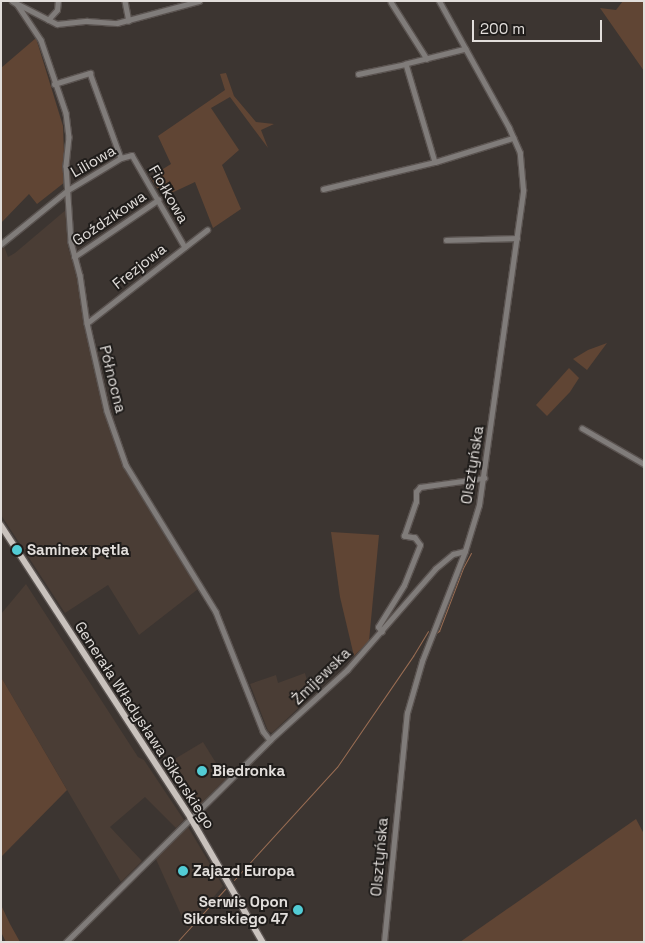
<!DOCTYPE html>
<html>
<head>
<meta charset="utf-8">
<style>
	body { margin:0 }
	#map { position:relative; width:645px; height:943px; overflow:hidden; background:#3c3531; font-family:"Space Grotesk",sans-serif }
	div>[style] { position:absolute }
	.built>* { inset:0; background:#4a3d35 }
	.green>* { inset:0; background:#604534 }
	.stream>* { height:1px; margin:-0.5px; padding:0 0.5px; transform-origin:0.5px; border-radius:0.5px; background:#996d53 }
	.roads { filter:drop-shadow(1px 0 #5a5350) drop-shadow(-1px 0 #5a5350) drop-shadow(0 1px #5a5350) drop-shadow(0 -1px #5a5350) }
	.minor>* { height:4.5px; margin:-2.25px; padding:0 2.25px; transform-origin:2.25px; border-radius:2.25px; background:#807c7a }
	.major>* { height:5.5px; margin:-2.75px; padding:0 2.75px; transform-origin:2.75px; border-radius:2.75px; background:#c9c2bd }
	.dots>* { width:14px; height:14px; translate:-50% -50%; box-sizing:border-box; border:2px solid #201d1b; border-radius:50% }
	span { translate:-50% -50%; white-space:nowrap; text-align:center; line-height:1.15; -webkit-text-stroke:4px #201d1b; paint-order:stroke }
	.street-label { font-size:15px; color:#e2dedb }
	.poi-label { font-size:15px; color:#e2dedb; font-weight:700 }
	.left { translate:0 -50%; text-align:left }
	.right { translate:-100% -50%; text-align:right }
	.frame { position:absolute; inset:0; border:2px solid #e2dedb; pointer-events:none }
	.scale { position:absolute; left:472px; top:20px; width:130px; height:22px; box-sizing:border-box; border:2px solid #e2dedb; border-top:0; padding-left:6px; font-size:15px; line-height:18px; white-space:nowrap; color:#e2dedb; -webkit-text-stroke:4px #201d1b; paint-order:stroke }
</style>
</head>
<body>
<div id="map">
	<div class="built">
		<i style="clip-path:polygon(67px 209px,68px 247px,80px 285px,102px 400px,123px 461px,202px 586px,139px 635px,108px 585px,65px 613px,1px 515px,1px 247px,4px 246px,8px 257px,15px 253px)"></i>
		<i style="clip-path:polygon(26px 584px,138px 757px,144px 760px,184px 820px,176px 828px,145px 797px,110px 827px,142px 861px,121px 882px,1px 677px,1px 614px)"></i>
		<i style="clip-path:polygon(305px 673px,311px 696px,272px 733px,268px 731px,250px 684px,276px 675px,278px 683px)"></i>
		<i style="clip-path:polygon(203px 742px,226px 779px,194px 811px,163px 766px)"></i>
		<i style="clip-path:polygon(188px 827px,223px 886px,187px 928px,155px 857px)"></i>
	</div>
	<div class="green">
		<i style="clip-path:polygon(623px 1px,644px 1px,644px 71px,600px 8px,616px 10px)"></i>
		<i style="clip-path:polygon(36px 38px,63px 126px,65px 182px,37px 204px,29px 194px,1px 223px,1px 68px)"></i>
		<i style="clip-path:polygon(226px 73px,234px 96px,256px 122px,274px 124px,261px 130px,268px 148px,230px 97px,211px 108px,239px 150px,222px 165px,241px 209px,213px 228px,195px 182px,163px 197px,150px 177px,171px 164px,158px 136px,225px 90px,220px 74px)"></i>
		<i style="clip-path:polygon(607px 343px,587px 370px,573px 359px,588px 350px)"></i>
		<i style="clip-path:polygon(569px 368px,579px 378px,570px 392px,547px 416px,536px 405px)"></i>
		<i style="clip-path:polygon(331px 532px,379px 535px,369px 641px,354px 656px,340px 597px)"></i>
		<i style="clip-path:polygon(1px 677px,67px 790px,1px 857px)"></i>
		<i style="clip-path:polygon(636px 819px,644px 834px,644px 942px,460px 942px)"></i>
		<i style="clip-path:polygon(1px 905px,10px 924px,20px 942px,6px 942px,1px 932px)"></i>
	</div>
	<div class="stream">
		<i style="left:436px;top:633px;width:4px;rotate:-34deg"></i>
		<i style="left:439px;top:631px;width:67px;rotate:-69.1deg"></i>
		<i style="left:463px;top:568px;width:17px;rotate:-62deg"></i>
		<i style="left:234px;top:880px;width:153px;rotate:-47.7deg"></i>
		<i style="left:337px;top:767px;width:135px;rotate:-55.6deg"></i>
		<i style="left:413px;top:656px;width:29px;rotate:-59deg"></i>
		<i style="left:177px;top:942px;width:72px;rotate:-47.8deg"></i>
	</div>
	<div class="roads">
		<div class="minor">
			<i style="left:12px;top:1px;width:6px;rotate:31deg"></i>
			<i style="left:17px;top:4px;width:43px;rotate:56.3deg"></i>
			<i style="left:41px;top:40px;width:77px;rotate:71.1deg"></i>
			<i style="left:66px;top:113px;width:24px;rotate:83deg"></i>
			<i style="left:69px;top:137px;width:29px;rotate:96deg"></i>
			<i style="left:66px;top:166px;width:76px;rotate:86.2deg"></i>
			<i style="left:71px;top:242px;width:34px;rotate:75deg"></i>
			<i style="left:80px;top:275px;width:49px;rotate:81.7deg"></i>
			<i style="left:87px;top:323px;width:90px;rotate:77.2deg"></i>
			<i style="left:107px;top:411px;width:57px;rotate:70.6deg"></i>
			<i style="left:126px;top:465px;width:172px;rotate:58.5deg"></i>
			<i style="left:216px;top:612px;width:128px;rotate:68.4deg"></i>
			<i style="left:263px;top:731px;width:11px;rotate:52deg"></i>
			<i style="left:125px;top:1px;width:20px;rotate:79deg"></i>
			<i style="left:391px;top:2px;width:67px;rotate:57.7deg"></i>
			<i style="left:18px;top:4px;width:44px;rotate:27.1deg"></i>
			<i style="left:57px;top:24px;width:30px;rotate:-6deg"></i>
			<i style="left:87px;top:21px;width:30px;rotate:4deg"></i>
			<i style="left:117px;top:23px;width:85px;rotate:-15deg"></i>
			<i style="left:48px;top:20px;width:13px;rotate:-48deg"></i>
			<i style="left:57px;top:10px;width:9px;rotate:-84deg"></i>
			<i style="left:466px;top:49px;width:62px;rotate:166deg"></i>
			<i style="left:406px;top:64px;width:102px;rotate:73.5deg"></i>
			<i style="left:435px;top:162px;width:82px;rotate:-17.1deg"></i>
			<i style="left:358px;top:74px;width:49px;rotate:-11.8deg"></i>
			<i style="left:54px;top:84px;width:38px;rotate:-17deg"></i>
			<i style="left:90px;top:73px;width:90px;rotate:70deg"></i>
			<i style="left:323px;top:189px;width:115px;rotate:-13.6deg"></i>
			<i style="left:446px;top:240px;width:71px;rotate:-1.6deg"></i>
			<i style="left:1px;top:244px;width:86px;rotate:-38.9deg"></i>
			<i style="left:68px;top:190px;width:62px;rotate:-31.1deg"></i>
			<i style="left:121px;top:158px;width:11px;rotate:-15deg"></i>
			<i style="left:132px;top:155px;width:106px;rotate:60.1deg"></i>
			<i style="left:74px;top:257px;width:102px;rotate:-34.2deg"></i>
			<i style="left:87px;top:323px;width:152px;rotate:-37.8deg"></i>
			<i style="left:582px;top:428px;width:72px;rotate:30.1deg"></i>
			<i style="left:382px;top:632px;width:6px;rotate:-129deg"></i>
			<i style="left:378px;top:627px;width:49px;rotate:-58.2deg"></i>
			<i style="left:404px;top:585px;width:43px;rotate:-68.2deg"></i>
			<i style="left:420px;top:545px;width:9px;rotate:-126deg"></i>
			<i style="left:415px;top:538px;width:11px;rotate:-170deg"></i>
			<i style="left:404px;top:536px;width:36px;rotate:-71deg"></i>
			<i style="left:416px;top:502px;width:10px;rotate:-90deg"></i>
			<i style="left:416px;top:492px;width:6px;rotate:-51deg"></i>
			<i style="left:420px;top:487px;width:65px;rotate:-8deg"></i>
			<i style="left:66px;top:942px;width:287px;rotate:-44.7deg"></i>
			<i style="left:270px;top:740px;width:104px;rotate:-42.3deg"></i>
			<i style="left:347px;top:670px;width:134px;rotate:-48.9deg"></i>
			<i style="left:435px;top:569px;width:23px;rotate:-40deg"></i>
			<i style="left:453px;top:554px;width:12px;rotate:-14deg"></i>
			<i style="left:384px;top:942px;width:230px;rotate:-84.3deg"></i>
			<i style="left:407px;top:713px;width:54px;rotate:-73.9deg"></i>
			<i style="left:422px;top:661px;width:118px;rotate:-68.6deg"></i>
			<i style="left:465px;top:551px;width:48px;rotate:-73.1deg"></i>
			<i style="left:479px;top:505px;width:318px;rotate:-82deg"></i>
			<i style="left:523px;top:190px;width:37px;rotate:-95deg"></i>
			<i style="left:520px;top:153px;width:27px;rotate:-114deg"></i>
			<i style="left:509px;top:128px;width:145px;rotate:-118.9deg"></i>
		</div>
		<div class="major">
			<i style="left:1px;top:525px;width:349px;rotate:57deg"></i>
			<i style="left:191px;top:818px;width:143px;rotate:59.9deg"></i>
		</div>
	</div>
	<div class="dots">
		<i style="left:17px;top:550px;background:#52ccd5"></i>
		<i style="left:202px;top:771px;background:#52ccd5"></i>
		<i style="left:183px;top:871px;background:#52ccd5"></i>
		<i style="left:298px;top:910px;background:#52ccd5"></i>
	</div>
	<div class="street-label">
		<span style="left:93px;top:161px;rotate:-30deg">Liliowa</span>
		<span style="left:169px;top:194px;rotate:60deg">Fiołkowa</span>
		<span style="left:109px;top:218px;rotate:-34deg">Goździkowa</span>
		<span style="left:139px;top:266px;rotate:-38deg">Frezjowa</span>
		<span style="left:113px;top:379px;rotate:76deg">Północna</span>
		<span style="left:472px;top:465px;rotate:-81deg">Olsztyńska</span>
		<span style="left:321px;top:676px;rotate:-44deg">Żmijewska</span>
		<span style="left:145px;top:725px;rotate:57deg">Generała Władysława Sikorskiego</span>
		<span style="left:379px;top:857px;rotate:-85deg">Olsztyńska</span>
	</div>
	<div class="poi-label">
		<span class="left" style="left:27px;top:550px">Saminex pętla</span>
		<span class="left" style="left:212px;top:771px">Biedronka</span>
		<span class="left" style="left:193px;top:871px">Zajazd Europa</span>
		<span class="right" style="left:288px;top:910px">Serwis Opon<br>Sikorskiego 47</span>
	</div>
	<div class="frame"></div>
	<div class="scale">200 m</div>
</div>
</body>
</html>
